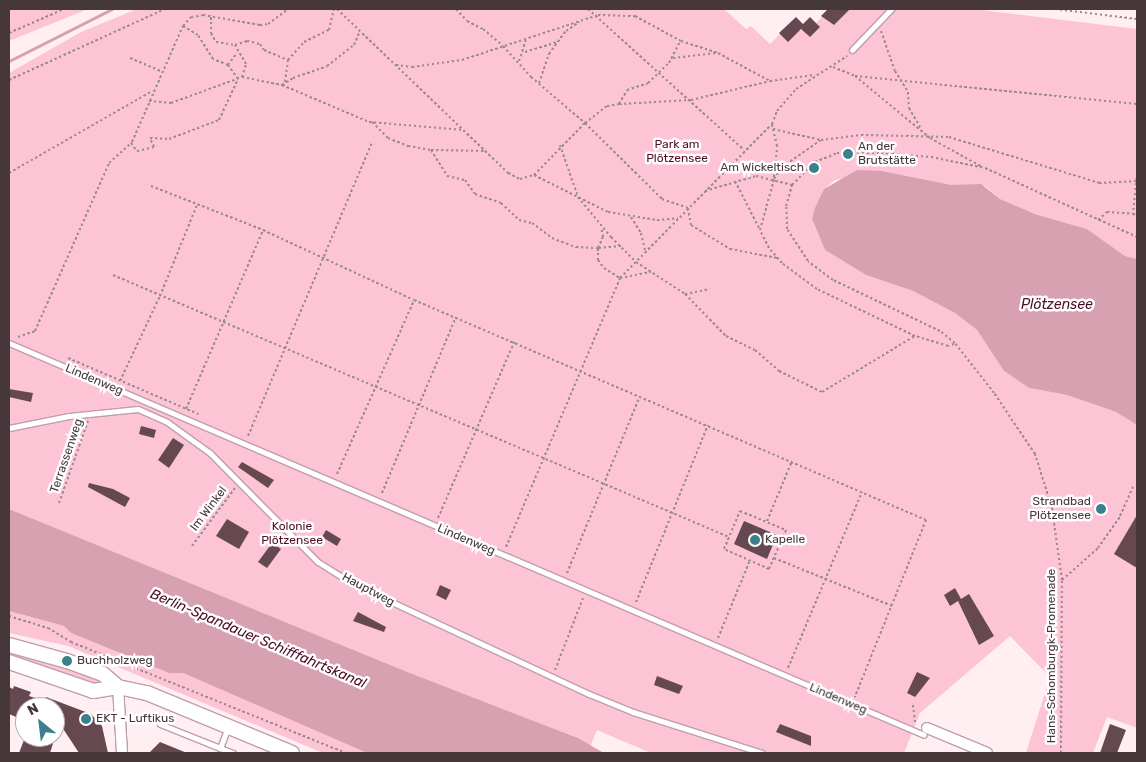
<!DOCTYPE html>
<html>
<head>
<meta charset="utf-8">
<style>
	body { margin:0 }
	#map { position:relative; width:1146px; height:762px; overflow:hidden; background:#ffeff3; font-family:Rubik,sans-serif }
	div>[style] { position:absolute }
	.green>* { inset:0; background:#fcc4d4 }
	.water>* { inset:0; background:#d8a1b1 }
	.stream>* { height:3px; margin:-1.5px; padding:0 1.5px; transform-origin:1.5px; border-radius:1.5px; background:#d8a1b1 }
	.building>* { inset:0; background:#664851 }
	.path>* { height:2px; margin-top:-1px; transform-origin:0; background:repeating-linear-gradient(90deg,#998a8e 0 2.5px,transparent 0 5px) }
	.roads { filter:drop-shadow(1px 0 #c19ea8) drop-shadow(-1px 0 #c19ea8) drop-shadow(0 1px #c19ea8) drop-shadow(0 -1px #c19ea8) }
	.lane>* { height:5px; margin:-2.5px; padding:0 2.5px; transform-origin:2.5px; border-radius:2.5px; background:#fff }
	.street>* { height:10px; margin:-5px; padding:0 5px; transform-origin:5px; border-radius:5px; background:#fff }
	.secondary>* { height:14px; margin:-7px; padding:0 7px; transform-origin:7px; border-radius:7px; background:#fff }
	.dots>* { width:14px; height:14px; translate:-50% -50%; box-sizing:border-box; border:2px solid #fff; border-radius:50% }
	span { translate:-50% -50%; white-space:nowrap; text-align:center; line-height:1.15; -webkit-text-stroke:5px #fff; paint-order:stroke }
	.park-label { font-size:12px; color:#4f0e2a }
	.poi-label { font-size:12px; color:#46373b }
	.left { translate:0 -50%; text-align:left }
	.right { translate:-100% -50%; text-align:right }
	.street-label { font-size:12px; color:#46373b }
	.water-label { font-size:14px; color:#4d0c28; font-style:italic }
	.frame { position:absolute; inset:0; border:10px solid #46373b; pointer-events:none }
	.north { position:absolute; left:15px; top:697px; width:50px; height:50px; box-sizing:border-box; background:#fff; border:1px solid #b5afb1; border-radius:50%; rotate:331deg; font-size:14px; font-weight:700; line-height:20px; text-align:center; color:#46373b }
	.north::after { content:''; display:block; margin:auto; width:18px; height:22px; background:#3b818c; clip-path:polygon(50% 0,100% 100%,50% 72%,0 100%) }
</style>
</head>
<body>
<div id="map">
	<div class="green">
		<i style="clip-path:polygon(9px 9px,88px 9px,9px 41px)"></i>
		<i style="clip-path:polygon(137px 9px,724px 9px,746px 29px,751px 26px,770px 44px,780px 34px,819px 27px,816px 23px,822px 17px,834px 25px,849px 9px,974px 9px,1137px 29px,1137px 259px,1125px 256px,1087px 229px,1035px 214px,1000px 199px,985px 186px,952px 185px,882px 171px,835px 180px,824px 189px,812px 219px,825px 250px,866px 275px,913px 291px,955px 313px,977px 330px,1004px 371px,1029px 388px,1067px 395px,1116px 412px,1137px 425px,1137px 728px,1107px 717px,1093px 753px,1026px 753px,1050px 677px,1010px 636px,920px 713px,904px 753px,651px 753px,597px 730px,590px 747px,578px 738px,405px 671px,9px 509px,9px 73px,81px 32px)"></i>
		<i style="clip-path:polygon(9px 611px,64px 626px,71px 633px,169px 673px,183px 673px,367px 753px,323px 753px,68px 646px,9px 633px)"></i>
		<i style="clip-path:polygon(9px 651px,59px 665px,102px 681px,101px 685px,87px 682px,9px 656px)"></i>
	</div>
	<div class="water">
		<i style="clip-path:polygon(857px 170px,882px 171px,952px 185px,981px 184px,1000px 199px,1035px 214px,1087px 229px,1125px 256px,1137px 259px,1137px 425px,1116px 412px,1067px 395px,1029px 388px,1004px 371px,977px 330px,955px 313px,913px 291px,866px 275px,825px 250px,812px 219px,815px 208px,824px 189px)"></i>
		<i style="clip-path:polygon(9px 509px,405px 671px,578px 738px,604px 753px,367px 753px,183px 673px,169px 673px,71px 633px,64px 626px,9px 611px)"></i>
	</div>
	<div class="stream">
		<i style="left:9px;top:61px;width:115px;rotate:-26.8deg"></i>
	</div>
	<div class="building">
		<i style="clip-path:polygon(828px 9px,850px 9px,834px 25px,821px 16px)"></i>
		<i style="clip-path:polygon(796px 17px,803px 24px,810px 17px,820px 27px,810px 37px,801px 29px,788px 42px,779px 33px)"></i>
		<i style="clip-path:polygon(9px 389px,33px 393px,31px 402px,9px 397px)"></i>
		<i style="clip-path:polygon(141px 426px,156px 430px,154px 438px,139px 434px)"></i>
		<i style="clip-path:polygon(173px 438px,184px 445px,169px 468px,158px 460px)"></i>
		<i style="clip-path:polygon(242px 462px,274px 480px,268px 488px,238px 467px)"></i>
		<i style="clip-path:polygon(89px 483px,113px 489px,130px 498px,125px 507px,88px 487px)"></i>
		<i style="clip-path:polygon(1137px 515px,1137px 568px,1114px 554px)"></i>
		<i style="clip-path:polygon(227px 519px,249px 532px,239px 549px,216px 536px)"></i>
		<i style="clip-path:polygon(744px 521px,777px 535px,767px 559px,734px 544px)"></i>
		<i style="clip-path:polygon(326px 530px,341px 539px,337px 546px,322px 537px)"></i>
		<i style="clip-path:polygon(272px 543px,281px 549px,267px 568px,258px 562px)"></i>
		<i style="clip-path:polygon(440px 585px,451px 590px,446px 600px,436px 595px)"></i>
		<i style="clip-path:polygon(955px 588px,961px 599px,969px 594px,994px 636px,979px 645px,958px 601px,950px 606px,944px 595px)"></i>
		<i style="clip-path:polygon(358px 612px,386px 627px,384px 632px,353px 621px)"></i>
		<i style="clip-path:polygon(917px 672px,930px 678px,915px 697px,907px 693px)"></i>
		<i style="clip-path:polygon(657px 676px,683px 686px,679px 694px,654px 685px)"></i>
		<i style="clip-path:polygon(14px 686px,31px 692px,29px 696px,45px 701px,46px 697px,91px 714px,102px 726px,108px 753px,79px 753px,60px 724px,55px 734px,55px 707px,25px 707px,25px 715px,21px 719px,9px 714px,9px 687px,13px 689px)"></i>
		<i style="clip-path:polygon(780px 724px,811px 736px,811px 746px,776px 732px)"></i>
		<i style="clip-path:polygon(1110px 724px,1126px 730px,1117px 753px,1100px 753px)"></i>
		<i style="clip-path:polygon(32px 737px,55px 737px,50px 753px,19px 753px,24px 740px,30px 743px)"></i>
		<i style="clip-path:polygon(160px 742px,187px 753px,149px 753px)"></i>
	</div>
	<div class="path">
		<i style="left:337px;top:9px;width:237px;rotate:43.8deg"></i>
		<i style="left:508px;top:173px;width:13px;rotate:27deg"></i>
		<i style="left:520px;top:179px;width:15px;rotate:-16deg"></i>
		<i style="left:534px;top:175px;width:83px;rotate:26.6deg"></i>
		<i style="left:608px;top:212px;width:50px;rotate:9.3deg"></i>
		<i style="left:657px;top:220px;width:21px;rotate:-5deg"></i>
		<i style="left:456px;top:9px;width:16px;rotate:47deg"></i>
		<i style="left:467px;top:21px;width:18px;rotate:27deg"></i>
		<i style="left:483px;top:29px;width:26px;rotate:40deg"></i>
		<i style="left:503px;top:46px;width:42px;rotate:47.9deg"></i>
		<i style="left:531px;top:77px;width:71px;rotate:40.4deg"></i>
		<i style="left:585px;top:123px;width:28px;rotate:-38deg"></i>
		<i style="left:607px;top:106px;width:12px;rotate:-9deg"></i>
		<i style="left:619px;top:104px;width:72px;rotate:-3.2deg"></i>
		<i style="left:691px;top:100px;width:81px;rotate:-13.5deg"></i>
		<i style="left:770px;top:81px;width:44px;rotate:-7.8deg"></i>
		<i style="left:588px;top:9px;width:210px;rotate:42.1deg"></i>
		<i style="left:1055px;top:9px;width:83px;rotate:7deg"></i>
		<i style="left:211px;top:17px;width:16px;rotate:90deg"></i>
		<i style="left:211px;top:33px;width:10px;rotate:61deg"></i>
		<i style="left:216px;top:42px;width:19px;rotate:9deg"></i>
		<i style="left:881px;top:31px;width:42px;rotate:70.7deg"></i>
		<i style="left:895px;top:71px;width:25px;rotate:58deg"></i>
		<i style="left:908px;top:92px;width:16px;rotate:86deg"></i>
		<i style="left:909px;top:108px;width:24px;rotate:60deg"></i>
		<i style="left:9px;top:33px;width:60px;rotate:-23.6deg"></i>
		<i style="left:525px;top:52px;width:34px;rotate:-17deg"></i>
		<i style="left:130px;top:58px;width:34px;rotate:23deg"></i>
		<i style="left:673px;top:58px;width:43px;rotate:-6.6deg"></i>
		<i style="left:519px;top:61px;width:22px;rotate:-72deg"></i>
		<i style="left:228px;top:65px;width:15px;rotate:-53deg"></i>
		<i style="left:396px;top:65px;width:16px;rotate:7deg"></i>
		<i style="left:412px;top:67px;width:50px;rotate:-8deg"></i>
		<i style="left:462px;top:60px;width:143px;rotate:-18.3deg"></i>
		<i style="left:598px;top:15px;width:37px;rotate:2deg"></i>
		<i style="left:635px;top:16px;width:52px;rotate:28.5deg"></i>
		<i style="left:681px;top:41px;width:39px;rotate:18deg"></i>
		<i style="left:718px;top:53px;width:59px;rotate:28.3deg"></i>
		<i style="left:833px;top:67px;width:24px;rotate:22deg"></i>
		<i style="left:855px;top:76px;width:283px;rotate:5.7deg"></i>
		<i style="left:855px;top:76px;width:97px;rotate:39.6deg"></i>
		<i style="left:930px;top:138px;width:60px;rotate:29.1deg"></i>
		<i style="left:242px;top:77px;width:14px;rotate:-73deg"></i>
		<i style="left:246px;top:64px;width:22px;rotate:-120deg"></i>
		<i style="left:235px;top:45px;width:13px;rotate:-18deg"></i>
		<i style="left:247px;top:41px;width:13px;rotate:13deg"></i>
		<i style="left:260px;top:44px;width:7px;rotate:56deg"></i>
		<i style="left:264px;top:50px;width:26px;rotate:23deg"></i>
		<i style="left:9px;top:80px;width:171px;rotate:-24.5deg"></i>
		<i style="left:285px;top:82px;width:22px;rotate:-82deg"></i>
		<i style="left:288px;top:60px;width:24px;rotate:-48deg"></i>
		<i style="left:304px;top:42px;width:28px;rotate:-26deg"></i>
		<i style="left:329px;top:30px;width:22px;rotate:-77deg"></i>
		<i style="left:539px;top:83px;width:31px;rotate:-71deg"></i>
		<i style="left:549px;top:54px;width:29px;rotate:-54deg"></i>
		<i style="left:566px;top:31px;width:16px;rotate:-35deg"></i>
		<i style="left:282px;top:85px;width:13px;rotate:-32deg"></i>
		<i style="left:293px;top:78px;width:36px;rotate:-19deg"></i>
		<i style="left:327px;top:66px;width:34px;rotate:-38deg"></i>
		<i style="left:354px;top:45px;width:15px;rotate:-67deg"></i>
		<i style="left:149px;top:101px;width:22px;rotate:5deg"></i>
		<i style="left:171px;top:103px;width:76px;rotate:-20.1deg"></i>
		<i style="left:242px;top:77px;width:41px;rotate:11.3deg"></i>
		<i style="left:282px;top:85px;width:95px;rotate:23deg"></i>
		<i style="left:369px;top:122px;width:95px;rotate:4.8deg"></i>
		<i style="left:619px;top:104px;width:16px;rotate:-60deg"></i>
		<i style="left:627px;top:90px;width:22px;rotate:-18deg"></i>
		<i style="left:648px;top:83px;width:29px;rotate:-44deg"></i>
		<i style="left:669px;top:63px;width:25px;rotate:-63deg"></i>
		<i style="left:372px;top:122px;width:23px;rotate:45deg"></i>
		<i style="left:388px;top:138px;width:22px;rotate:22deg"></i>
		<i style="left:408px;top:146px;width:23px;rotate:10deg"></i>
		<i style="left:431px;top:150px;width:31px;rotate:58deg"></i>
		<i style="left:447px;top:176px;width:18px;rotate:13deg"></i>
		<i style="left:465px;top:180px;width:17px;rotate:54deg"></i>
		<i style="left:475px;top:194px;width:28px;rotate:19deg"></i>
		<i style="left:501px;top:203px;width:25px;rotate:43deg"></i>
		<i style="left:519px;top:220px;width:13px;rotate:13deg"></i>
		<i style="left:532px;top:223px;width:25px;rotate:37deg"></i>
		<i style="left:552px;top:238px;width:26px;rotate:21deg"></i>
		<i style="left:576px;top:247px;width:22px;rotate:3deg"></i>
		<i style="left:598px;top:248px;width:12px;rotate:-66deg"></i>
		<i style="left:603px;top:237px;width:10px;rotate:-101deg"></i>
		<i style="left:773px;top:129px;width:49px;rotate:12.9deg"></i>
		<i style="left:131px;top:143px;width:10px;rotate:53deg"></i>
		<i style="left:137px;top:151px;width:17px;rotate:-13deg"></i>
		<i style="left:154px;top:147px;width:10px;rotate:-114deg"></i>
		<i style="left:150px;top:138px;width:19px;rotate:3deg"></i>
		<i style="left:169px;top:139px;width:53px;rotate:-20.8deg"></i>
		<i style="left:219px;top:120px;width:45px;rotate:-65.1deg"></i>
		<i style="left:238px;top:79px;width:17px;rotate:-126deg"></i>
		<i style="left:228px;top:65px;width:16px;rotate:-158deg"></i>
		<i style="left:213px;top:59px;width:28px;rotate:-122deg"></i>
		<i style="left:198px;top:35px;width:17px;rotate:-149deg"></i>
		<i style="left:560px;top:145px;width:55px;rotate:70.9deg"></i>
		<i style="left:578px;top:197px;width:52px;rotate:50.5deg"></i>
		<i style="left:611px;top:237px;width:35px;rotate:45deg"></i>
		<i style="left:636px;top:262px;width:59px;rotate:33.1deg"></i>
		<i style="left:685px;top:294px;width:59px;rotate:45.7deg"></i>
		<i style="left:726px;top:336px;width:32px;rotate:26deg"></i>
		<i style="left:755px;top:350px;width:32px;rotate:41deg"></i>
		<i style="left:779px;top:371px;width:48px;rotate:26deg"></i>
		<i style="left:822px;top:392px;width:109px;rotate:-31.1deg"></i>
		<i style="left:431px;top:150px;width:53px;rotate:1.1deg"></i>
		<i style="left:9px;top:173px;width:165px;rotate:-29.8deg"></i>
		<i style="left:1137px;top:173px;width:41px;rotate:95.6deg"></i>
		<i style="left:1133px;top:214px;width:4px;rotate:14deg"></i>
		<i style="left:534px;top:175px;width:73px;rotate:-45.6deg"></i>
		<i style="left:585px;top:123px;width:108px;rotate:44.6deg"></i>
		<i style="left:662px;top:199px;width:28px;rotate:19deg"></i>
		<i style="left:688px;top:208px;width:17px;rotate:80deg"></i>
		<i style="left:691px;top:225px;width:46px;rotate:31.6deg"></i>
		<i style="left:730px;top:249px;width:48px;rotate:10.8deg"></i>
		<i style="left:774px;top:177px;width:31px;rotate:-84deg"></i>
		<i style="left:777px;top:146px;width:23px;rotate:-103deg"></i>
		<i style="left:772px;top:124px;width:14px;rotate:-69deg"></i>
		<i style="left:777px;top:111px;width:29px;rotate:-49deg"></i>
		<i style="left:796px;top:89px;width:61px;rotate:-32.9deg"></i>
		<i style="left:735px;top:181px;width:55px;rotate:63deg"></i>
		<i style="left:151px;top:186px;width:120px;rotate:21.4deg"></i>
		<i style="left:263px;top:230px;width:166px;rotate:24.9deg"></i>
		<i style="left:414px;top:300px;width:557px;rotate:23.25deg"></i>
		<i style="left:926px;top:520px;width:191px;rotate:111.9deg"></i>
		<i style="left:705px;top:191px;width:53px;rotate:-16.4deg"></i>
		<i style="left:756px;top:176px;width:37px;rotate:14deg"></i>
		<i style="left:631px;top:217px;width:19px;rotate:58deg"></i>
		<i style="left:641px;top:233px;width:18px;rotate:77deg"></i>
		<i style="left:1098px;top:220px;width:12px;rotate:-42deg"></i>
		<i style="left:1107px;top:212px;width:26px;rotate:4deg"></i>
		<i style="left:621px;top:246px;width:23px;rotate:175deg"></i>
		<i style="left:598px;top:248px;width:12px;rotate:90deg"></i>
		<i style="left:598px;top:260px;width:10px;rotate:53deg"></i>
		<i style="left:604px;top:268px;width:19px;rotate:32deg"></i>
		<i style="left:620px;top:278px;width:31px;rotate:-11deg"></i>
		<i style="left:113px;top:275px;width:669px;rotate:23.04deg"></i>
		<i style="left:685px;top:294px;width:25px;rotate:-11deg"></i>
		<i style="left:18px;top:337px;width:18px;rotate:-19deg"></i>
		<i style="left:35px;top:331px;width:184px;rotate:-66.2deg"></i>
		<i style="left:109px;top:163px;width:31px;rotate:-42deg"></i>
		<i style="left:132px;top:142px;width:127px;rotate:-66.3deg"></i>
		<i style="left:183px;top:26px;width:12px;rotate:-48deg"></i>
		<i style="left:191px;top:17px;width:12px;rotate:-9deg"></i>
		<i style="left:203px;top:15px;width:58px;rotate:10deg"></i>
		<i style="left:260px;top:25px;width:8px;rotate:-7deg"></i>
		<i style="left:268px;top:24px;width:25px;rotate:-37deg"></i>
		<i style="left:954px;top:344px;width:6px;rotate:162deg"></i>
		<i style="left:948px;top:346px;width:34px;rotate:-163deg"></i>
		<i style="left:915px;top:336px;width:109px;rotate:-154.4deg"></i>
		<i style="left:817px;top:289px;width:44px;rotate:-143.4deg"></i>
		<i style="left:782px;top:263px;width:20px;rotate:-131deg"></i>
		<i style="left:769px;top:248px;width:20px;rotate:-117deg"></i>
		<i style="left:760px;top:230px;width:53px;rotate:-74.6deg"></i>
		<i style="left:774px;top:179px;width:14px;rotate:-56deg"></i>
		<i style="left:782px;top:167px;width:47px;rotate:-34.7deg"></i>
		<i style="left:821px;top:140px;width:40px;rotate:-7.1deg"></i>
		<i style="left:861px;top:135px;width:88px;rotate:1.3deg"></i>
		<i style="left:949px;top:137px;width:157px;rotate:17deg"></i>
		<i style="left:1099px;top:183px;width:38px;rotate:-3deg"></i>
		<i style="left:68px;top:358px;width:142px;rotate:23.3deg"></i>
		<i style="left:120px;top:381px;width:94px;rotate:-64.8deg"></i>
		<i style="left:160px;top:296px;width:98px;rotate:-67.9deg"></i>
		<i style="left:186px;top:409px;width:195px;rotate:-66.7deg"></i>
		<i style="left:248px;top:436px;width:319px;rotate:-67.1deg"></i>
		<i style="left:337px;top:474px;width:190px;rotate:-66.1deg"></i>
		<i style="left:382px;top:493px;width:191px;rotate:-67.2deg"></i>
		<i style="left:59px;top:503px;width:87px;rotate:-70.5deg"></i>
		<i style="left:740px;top:511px;width:50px;rotate:22.4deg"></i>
		<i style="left:786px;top:530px;width:43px;rotate:113.6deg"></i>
		<i style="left:769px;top:569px;width:49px;rotate:-156deg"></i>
		<i style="left:724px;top:549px;width:41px;rotate:-67.2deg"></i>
		<i style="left:438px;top:518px;width:192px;rotate:-66.6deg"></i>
		<i style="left:767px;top:521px;width:65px;rotate:-67.4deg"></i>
		<i style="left:192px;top:546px;width:72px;rotate:-53.4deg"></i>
		<i style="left:506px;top:547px;width:292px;rotate:-67deg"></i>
		<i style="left:620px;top:278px;width:216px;rotate:-45.4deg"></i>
		<i style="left:774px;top:558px;width:127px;rotate:22.1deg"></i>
		<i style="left:567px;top:573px;width:191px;rotate:-67.6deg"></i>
		<i style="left:1062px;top:580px;width:48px;rotate:-41.6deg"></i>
		<i style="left:1098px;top:548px;width:39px;rotate:-55deg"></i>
		<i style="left:1120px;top:516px;width:32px;rotate:-66deg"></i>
		<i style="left:636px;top:602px;width:191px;rotate:-67.9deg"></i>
		<i style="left:9px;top:616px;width:41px;rotate:17.1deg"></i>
		<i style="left:48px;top:628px;width:27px;rotate:31deg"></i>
		<i style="left:71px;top:642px;width:297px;rotate:22deg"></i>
		<i style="left:718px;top:638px;width:84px;rotate:-67.7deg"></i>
		<i style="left:788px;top:668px;width:191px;rotate:-67.2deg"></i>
		<i style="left:555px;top:670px;width:77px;rotate:-68.7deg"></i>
		<i style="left:913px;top:705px;width:17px;rotate:83deg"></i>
		<i style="left:1061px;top:753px;width:173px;rotate:-89.7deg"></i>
		<i style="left:1062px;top:580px;width:73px;rotate:-97.9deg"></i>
		<i style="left:1052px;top:508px;width:57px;rotate:-107.5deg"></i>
		<i style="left:1035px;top:454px;width:73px;rotate:-123.9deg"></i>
		<i style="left:994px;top:393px;width:63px;rotate:-128deg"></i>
		<i style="left:955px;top:343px;width:19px;rotate:-141deg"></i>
		<i style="left:940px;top:331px;width:119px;rotate:-154.5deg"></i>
		<i style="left:833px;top:280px;width:31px;rotate:-143deg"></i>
		<i style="left:808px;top:261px;width:38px;rotate:-123deg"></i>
		<i style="left:787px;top:229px;width:23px;rotate:-92deg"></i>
		<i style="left:786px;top:206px;width:22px;rotate:-74deg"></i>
		<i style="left:792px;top:185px;width:33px;rotate:-45deg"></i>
		<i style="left:815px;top:162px;width:24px;rotate:-22deg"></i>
		<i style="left:837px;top:153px;width:44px"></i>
		<i style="left:881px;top:153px;width:50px;rotate:4.6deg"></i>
		<i style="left:931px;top:157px;width:55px;rotate:11.5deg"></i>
		<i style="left:985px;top:168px;width:167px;rotate:24.4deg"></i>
	</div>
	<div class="roads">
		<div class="lane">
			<i style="left:852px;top:50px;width:57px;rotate:-46.4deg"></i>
			<i style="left:9px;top:343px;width:995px;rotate:23.19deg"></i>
			<i style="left:9px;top:428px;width:61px;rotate:-11.3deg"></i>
			<i style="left:69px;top:416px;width:69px;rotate:-5.8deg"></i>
			<i style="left:138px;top:409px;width:32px;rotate:24deg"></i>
			<i style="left:167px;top:422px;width:53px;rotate:35.8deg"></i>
			<i style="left:210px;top:453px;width:153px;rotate:45.3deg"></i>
			<i style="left:318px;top:562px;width:39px;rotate:32deg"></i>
			<i style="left:351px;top:583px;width:263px;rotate:25deg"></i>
			<i style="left:589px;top:694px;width:48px;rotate:22.2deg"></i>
			<i style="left:633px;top:712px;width:135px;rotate:17.6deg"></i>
			<i style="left:160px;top:724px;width:65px;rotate:21.8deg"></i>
			<i style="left:220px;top:748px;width:22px;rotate:-69deg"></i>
			<i style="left:220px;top:748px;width:14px;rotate:21deg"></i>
		</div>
		<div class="street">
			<i style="left:118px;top:687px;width:66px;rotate:86.5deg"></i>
			<i style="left:927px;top:728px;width:65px;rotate:22.6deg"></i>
		</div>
		<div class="secondary">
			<i style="left:9px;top:645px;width:60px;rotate:15.4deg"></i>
			<i style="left:67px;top:661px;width:38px;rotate:20deg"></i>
			<i style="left:103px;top:674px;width:20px;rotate:41deg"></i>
			<i style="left:9px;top:662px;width:89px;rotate:19deg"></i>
			<i style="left:93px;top:691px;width:25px;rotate:-9deg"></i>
			<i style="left:118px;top:687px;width:30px;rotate:12deg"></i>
			<i style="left:147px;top:693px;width:157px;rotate:22.5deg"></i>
		</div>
	</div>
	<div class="dots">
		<i style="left:848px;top:154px;background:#3b818c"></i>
		<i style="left:814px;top:168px;background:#3b818c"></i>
		<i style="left:1101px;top:509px;background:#3b818c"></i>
		<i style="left:755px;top:540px;background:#3b818c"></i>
		<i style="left:67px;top:661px;background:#3b818c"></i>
		<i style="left:86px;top:719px;background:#3b818c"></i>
	</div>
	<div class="park-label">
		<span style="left:677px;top:152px">Park am<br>Plötzensee</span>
		<span style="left:292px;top:534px">Kolonie<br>Plötzensee</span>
	</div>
	<div class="poi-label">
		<span class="left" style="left:858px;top:154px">An der<br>Brutstätte</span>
		<span class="right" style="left:804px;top:168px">Am Wickeltisch</span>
		<span class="right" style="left:1091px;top:509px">Strandbad<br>Plötzensee</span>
		<span class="left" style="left:765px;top:540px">Kapelle</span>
		<span class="left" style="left:77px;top:661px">Buchholzweg</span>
		<span class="left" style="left:96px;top:719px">EKT - Luftikus</span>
	</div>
	<div class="street-label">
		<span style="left:94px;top:380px;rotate:23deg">Lindenweg</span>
		<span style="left:67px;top:456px;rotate:-71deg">Terrassenweg</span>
		<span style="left:209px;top:509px;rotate:-53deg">Im Winkel</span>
		<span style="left:466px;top:540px;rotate:23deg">Lindenweg</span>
		<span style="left:368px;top:590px;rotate:28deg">Hauptweg</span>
		<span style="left:1052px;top:656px;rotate:-90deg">Hans-Schomburgk-Promenade</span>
		<span style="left:838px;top:699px;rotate:23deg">Lindenweg</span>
	</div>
	<div class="water-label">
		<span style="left:1057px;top:305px">Plötzensee</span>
		<span style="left:258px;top:639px;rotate:23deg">Berlin-Spandauer Schifffahrtskanal</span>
	</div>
	<div class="frame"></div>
	<div class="north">N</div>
</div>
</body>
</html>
